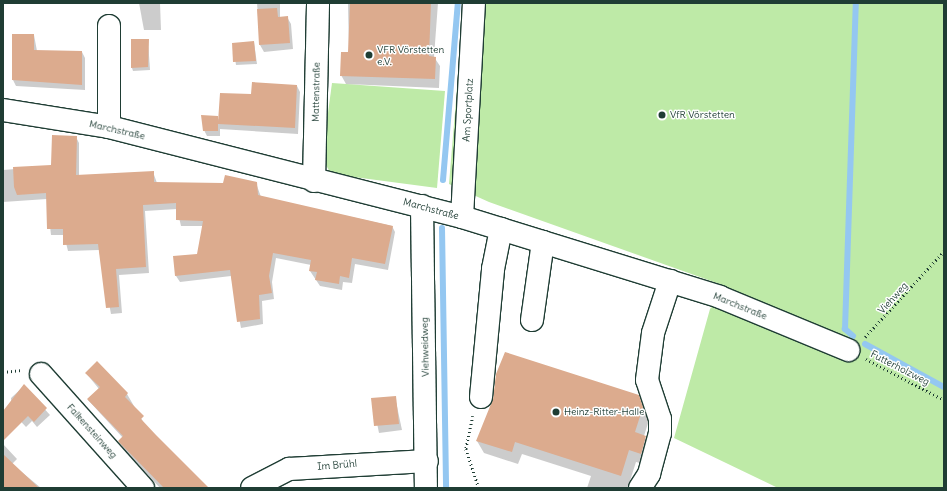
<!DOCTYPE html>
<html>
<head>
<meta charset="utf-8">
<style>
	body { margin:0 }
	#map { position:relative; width:947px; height:491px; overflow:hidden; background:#fff; font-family:Delius,sans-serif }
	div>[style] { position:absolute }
	.green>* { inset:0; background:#beeaa7 }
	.shadow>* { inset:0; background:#0003 }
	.stream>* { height:6px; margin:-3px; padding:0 3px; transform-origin:3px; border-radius:3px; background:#94c7f1 }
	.building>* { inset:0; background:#dcab8e }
	.path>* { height:2.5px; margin-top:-1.25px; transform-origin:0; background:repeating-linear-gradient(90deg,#1f3d34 0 1px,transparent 0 4px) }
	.roads { filter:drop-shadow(1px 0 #1f3d34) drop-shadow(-1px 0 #1f3d34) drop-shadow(0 1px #1f3d34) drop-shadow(0 -1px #1f3d34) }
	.minor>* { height:22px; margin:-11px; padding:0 11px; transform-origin:11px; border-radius:11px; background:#fff }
	.dots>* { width:11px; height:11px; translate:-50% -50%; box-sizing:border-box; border:2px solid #fff; border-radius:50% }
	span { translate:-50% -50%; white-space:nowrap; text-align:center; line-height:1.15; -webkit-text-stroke:3px #fff; paint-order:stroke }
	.poi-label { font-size:10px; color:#1f3d34 }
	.left { translate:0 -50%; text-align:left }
	.street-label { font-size:10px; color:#1f3d34 }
	.frame { position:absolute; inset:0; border:4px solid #1f3d34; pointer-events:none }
</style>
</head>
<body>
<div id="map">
	<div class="green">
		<i style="clip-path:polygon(464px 3px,944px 3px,944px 488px,778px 488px,674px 438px,710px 309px,728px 287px,489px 202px,449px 184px)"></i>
		<i style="clip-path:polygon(332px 83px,445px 91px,437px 188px,331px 174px,322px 158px)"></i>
	</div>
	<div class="shadow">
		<i style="clip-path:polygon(139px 3px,160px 3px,161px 30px,144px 30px)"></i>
		<i style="clip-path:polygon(257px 3px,280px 3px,280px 18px,287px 17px,291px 24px,293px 49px,264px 52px,260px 45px)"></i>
		<i style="clip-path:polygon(348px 3px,438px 3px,434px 57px,440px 66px,439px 88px,346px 84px,341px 75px,349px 53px)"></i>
		<i style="clip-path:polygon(13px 35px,34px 35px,37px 51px,82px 52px,85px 58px,85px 90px,16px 86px,13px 80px)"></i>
		<i style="clip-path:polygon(148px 40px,150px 70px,133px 71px,132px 68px)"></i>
		<i style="clip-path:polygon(254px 42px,257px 64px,236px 65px,233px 44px)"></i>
		<i style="clip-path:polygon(297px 86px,300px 92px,298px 134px,220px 129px,220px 136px,207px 136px,204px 130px,217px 117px,219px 120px)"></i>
		<i style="clip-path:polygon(76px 137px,79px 143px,79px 176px,153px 172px,157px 183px,256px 183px,261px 197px,392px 226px,395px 232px,388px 270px,355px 264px,352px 283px,343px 282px,342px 290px,320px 286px,310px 271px,311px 265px,276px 258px,272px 282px,274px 299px,262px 301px,263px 324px,241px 328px,231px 276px,180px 282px,176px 276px,174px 257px,198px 255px,203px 226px,181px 226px,177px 209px,145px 211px,149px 273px,119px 275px,122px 313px,111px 314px,99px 250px,68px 251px,64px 235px,51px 235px,47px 199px,3px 202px,3px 170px,52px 166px)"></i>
		<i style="clip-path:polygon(97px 363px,127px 394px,145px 425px,205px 488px,160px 488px,123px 448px,119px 442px,123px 438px,88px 400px,99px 389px,86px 373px)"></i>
		<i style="clip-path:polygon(24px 386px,50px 415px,37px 427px,32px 421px,26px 427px,12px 412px,11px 398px)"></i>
		<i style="clip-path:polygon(638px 396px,649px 420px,644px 436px,653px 449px,648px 465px,636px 462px,628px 487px,587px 488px,591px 476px,522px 454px,518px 464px,484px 453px,477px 441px)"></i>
		<i style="clip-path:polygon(395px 397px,402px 430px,379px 433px,372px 399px)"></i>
		<i style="clip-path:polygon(3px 444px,17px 459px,12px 464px,41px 488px,3px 488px)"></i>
	</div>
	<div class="stream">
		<i style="left:443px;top:180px;width:178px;rotate:-85.2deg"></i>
		<i style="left:442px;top:228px;width:260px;rotate:89.1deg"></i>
		<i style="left:853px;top:336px;width:11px;rotate:-139deg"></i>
		<i style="left:845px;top:329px;width:326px;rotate:-88.1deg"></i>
		<i style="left:865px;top:344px;width:90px;rotate:28.6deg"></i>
	</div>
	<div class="building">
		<i style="clip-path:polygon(350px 3px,431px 3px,429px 56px,436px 57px,435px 79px,340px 76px,341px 52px,348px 52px)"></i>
		<i style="clip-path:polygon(277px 8px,278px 17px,288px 16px,290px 43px,259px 45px,257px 9px)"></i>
		<i style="clip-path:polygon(12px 34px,34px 34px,34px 50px,82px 51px,82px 85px,12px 80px)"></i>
		<i style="clip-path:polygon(131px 39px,149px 39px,148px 67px,131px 68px)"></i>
		<i style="clip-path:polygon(254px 41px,256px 61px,233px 62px,232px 43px)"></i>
		<i style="clip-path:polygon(252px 82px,297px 85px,295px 128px,218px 124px,218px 131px,203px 131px,201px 115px,218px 116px,218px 122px,220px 93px,251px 94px)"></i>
		<i style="clip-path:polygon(52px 135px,77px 136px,76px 175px,154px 171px,154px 182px,223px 183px,225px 175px,257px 182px,258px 195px,393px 226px,385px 264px,352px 258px,349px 278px,340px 276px,339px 284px,315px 280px,317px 272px,309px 271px,311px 260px,273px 253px,269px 276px,272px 293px,259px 295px,260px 319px,237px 322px,230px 270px,175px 276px,173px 256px,197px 254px,203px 221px,176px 220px,176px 203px,143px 205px,146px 267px,116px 269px,119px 307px,106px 308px,98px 244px,63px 245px,63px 229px,47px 229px,46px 193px,17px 195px,14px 187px,13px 167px,51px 165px)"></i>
		<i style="clip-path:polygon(505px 352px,639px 395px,643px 407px,635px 432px,646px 436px,641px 454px,629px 450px,621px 476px,515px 442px,512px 452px,476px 441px,493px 399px,496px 374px)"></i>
		<i style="clip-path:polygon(97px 361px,128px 393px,125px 397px,144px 416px,141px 419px,156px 435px,209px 488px,164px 488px,118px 441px,123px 436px,87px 399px,100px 387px,85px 373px)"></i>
		<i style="clip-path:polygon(24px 384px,47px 408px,34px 422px,28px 416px,3px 441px,3px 411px)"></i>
		<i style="clip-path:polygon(396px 396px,399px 424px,374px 426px,371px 398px)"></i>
		<i style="clip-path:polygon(3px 454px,39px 488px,3px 488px)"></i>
	</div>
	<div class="path">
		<i style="left:865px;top:337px;width:117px;rotate:-47.4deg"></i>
		<i style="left:866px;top:359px;width:88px;rotate:27.7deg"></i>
		<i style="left:3px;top:372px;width:18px;rotate:-6deg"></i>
		<i style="left:473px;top:416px;width:34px;rotate:102deg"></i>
		<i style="left:466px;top:449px;width:41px;rotate:71.6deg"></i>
	</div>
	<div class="roads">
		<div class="minor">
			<i style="left:3px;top:110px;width:107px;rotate:9.1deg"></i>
			<i style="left:109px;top:127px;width:364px;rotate:14.3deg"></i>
			<i style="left:462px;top:217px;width:270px;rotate:17.2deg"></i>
			<i style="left:720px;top:297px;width:139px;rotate:22.5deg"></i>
			<i style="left:109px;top:127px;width:101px;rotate:-90deg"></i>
			<i style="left:314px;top:181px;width:178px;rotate:-88.7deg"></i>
			<i style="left:422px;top:206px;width:282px;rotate:89.2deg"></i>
			<i style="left:462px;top:217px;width:214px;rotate:-86.8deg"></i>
			<i style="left:532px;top:320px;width:79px;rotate:-82deg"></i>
			<i style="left:41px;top:374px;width:153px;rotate:48.2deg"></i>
			<i style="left:481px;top:397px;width:129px;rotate:-84.6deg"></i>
			<i style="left:493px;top:269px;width:41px;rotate:-78.7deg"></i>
			<i style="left:252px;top:488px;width:42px;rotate:-27.2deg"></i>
			<i style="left:289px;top:469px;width:138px;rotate:-3.3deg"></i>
			<i style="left:640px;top:488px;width:17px;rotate:-57deg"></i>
			<i style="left:649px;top:474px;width:42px;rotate:-75deg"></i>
			<i style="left:660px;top:433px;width:14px;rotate:-90deg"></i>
			<i style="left:660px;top:419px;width:41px;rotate:-108.4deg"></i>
			<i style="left:647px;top:380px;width:47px;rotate:-82.7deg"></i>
			<i style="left:653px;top:333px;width:55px;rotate:-71.9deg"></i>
		</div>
	</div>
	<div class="dots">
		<i style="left:369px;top:55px;background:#1f3d34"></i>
		<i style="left:662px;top:115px;background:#1f3d34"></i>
		<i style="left:556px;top:412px;background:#1f3d34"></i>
	</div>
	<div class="poi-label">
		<span class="left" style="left:377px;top:55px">VFR Vörstetten<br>e.V.</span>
		<span class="left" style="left:670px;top:115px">VfR Vörstetten</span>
		<span class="left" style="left:564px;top:412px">Heinz-Ritter-Halle</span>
	</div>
	<div class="street-label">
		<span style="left:316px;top:92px;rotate:-89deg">Mattenstraße</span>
		<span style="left:468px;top:110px;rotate:-87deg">Am Sportplatz</span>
		<span style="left:117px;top:130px;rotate:13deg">Marchstraße</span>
		<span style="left:431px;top:209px;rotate:15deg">Marchstraße</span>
		<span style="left:893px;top:298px;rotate:-48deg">Viehweg</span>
		<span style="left:740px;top:306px;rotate:22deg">Marchstraße</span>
		<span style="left:425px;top:347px;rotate:-91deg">Viehweidweg</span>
		<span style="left:900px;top:368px;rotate:27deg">Futterholzweg</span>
		<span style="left:92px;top:431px;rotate:48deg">Falkensteinweg</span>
		<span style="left:337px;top:465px;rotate:-5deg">Im Brühl</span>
	</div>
	<div class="frame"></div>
</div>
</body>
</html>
